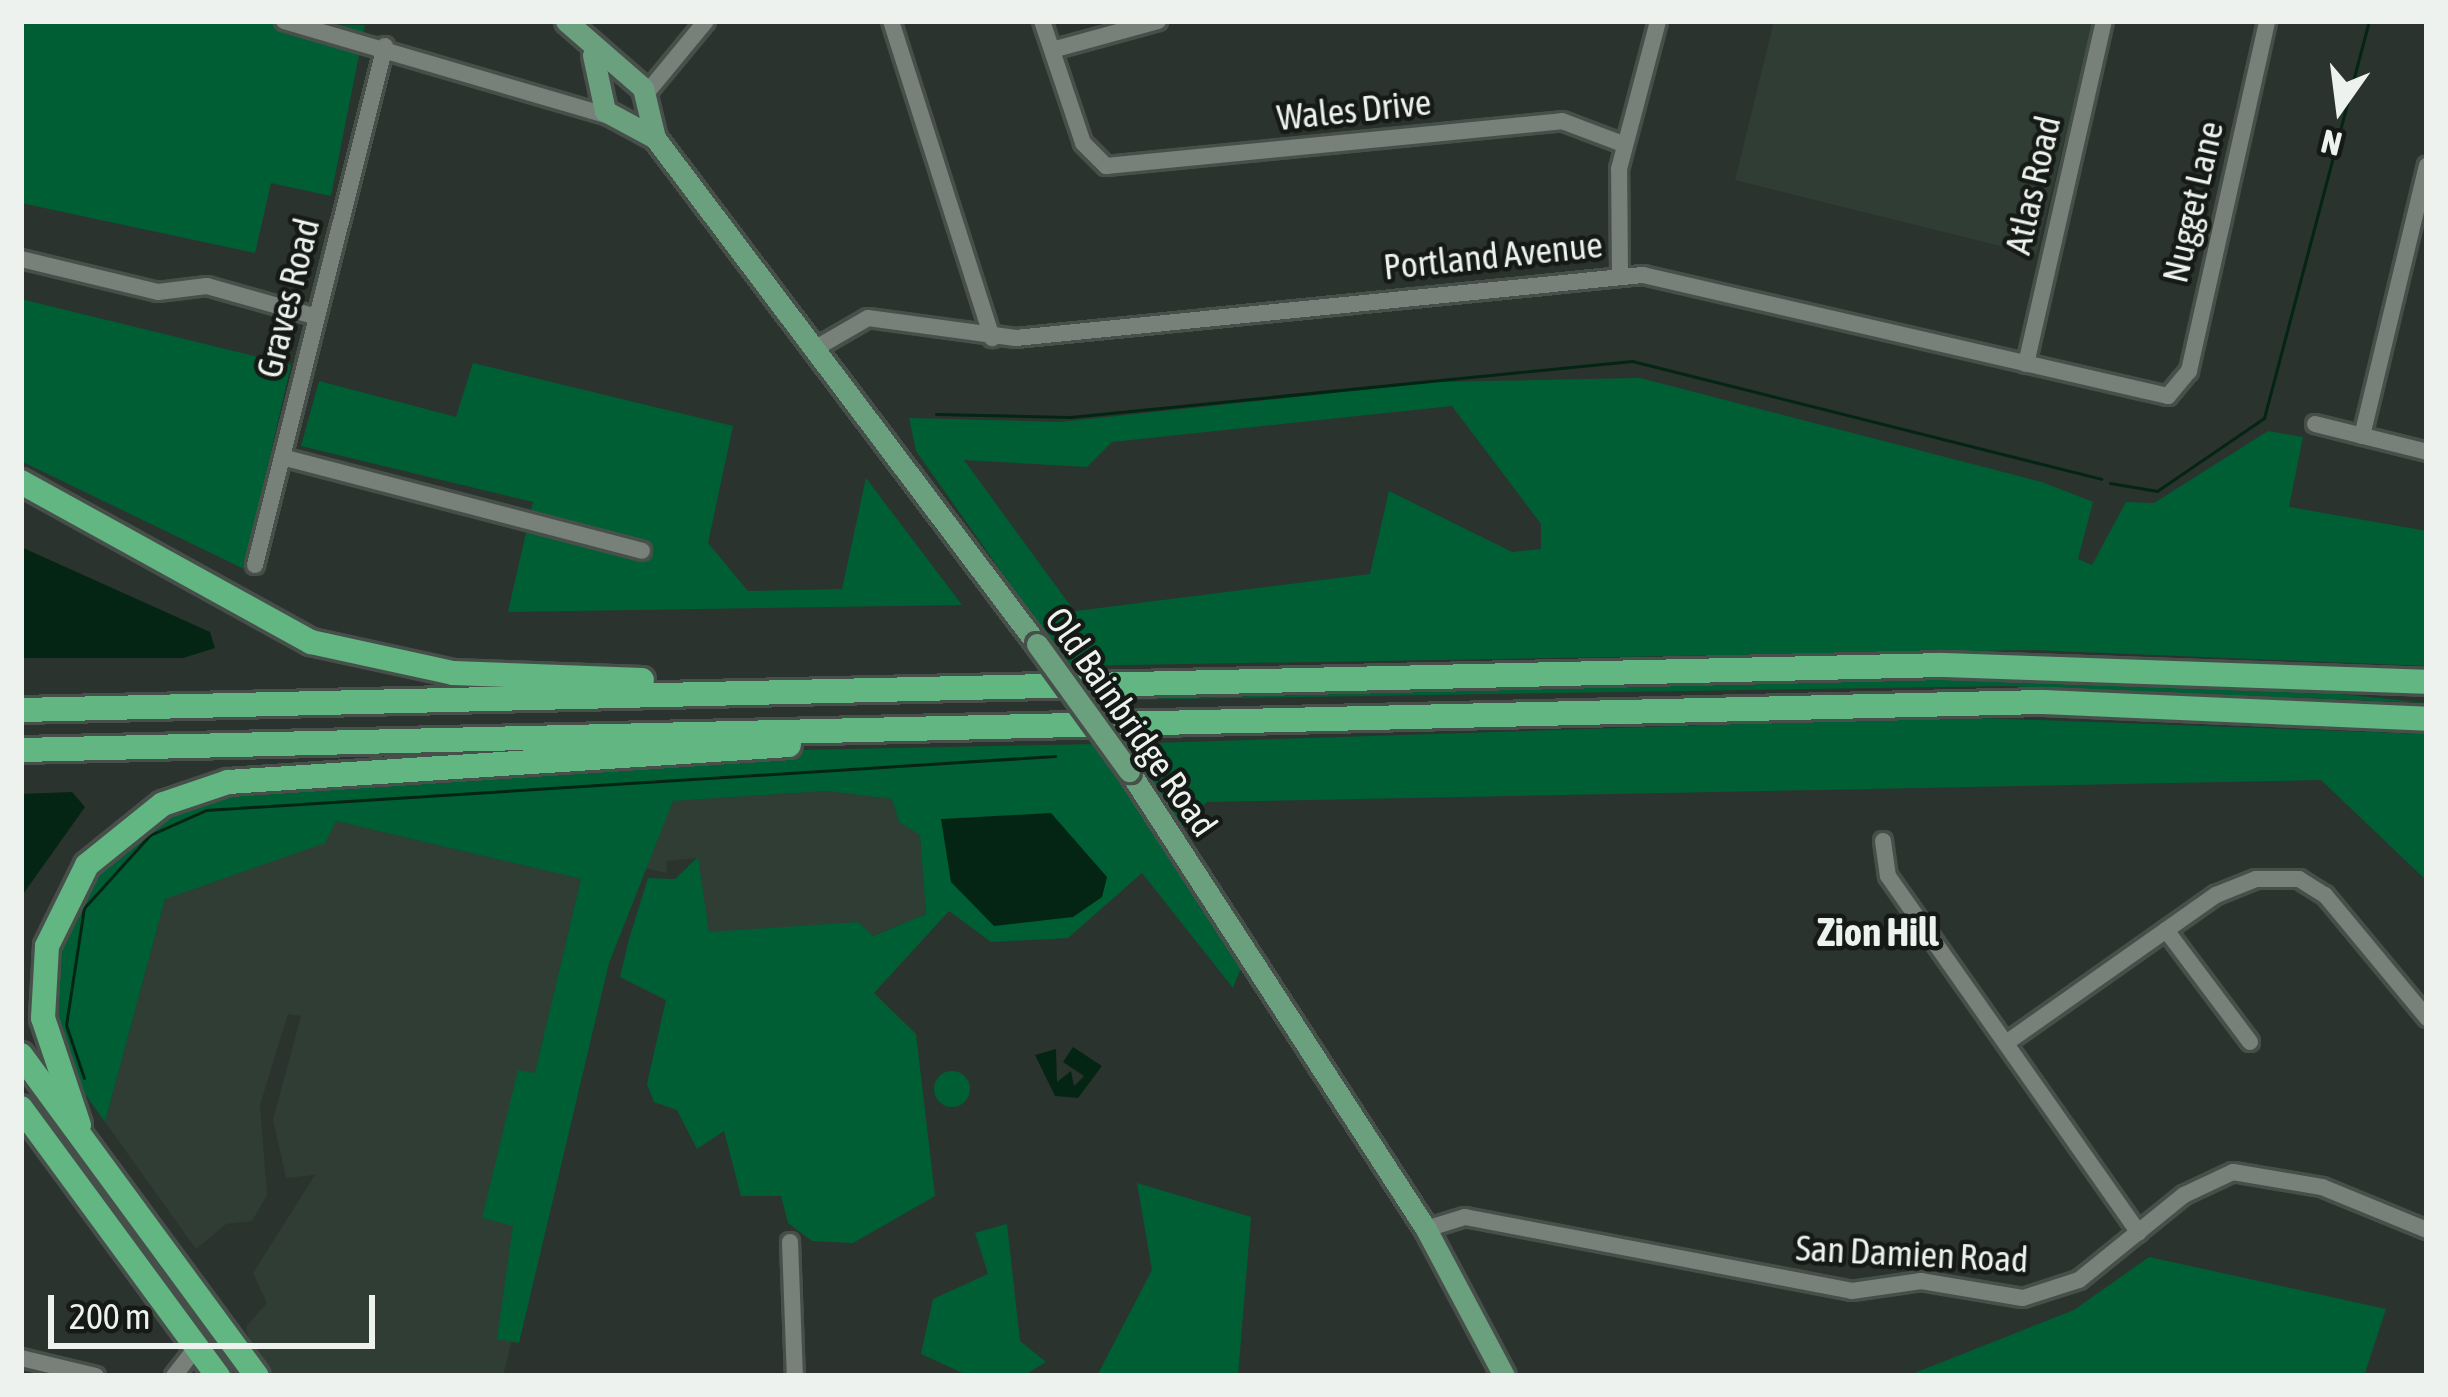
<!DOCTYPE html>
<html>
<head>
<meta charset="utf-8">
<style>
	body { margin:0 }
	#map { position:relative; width:2448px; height:1397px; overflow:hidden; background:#2b332e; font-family:"Asap Condensed",sans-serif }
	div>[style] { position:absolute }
	.built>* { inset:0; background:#2f3d34 }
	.green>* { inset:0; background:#005e34 }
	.round { border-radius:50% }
	.water>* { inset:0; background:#042513 }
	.stream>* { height:3px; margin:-1.5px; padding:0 1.5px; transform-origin:1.5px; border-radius:1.5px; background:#042513 }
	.roads { filter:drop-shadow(3px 0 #474f4a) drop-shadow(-3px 0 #474f4a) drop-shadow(0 3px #474f4a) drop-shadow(0 -3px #474f4a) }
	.minor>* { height:16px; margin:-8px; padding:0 8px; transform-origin:8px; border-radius:8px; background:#778079 }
	.major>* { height:21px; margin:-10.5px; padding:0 10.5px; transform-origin:10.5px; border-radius:10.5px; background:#6aa07e }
	.highway>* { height:24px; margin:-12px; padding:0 12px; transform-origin:12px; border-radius:12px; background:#61b682 }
	.bridges { filter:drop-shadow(3px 0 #474f4a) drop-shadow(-3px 0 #474f4a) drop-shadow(0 3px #474f4a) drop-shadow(0 -3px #474f4a) }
	.major-bridge>* { height:21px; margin:-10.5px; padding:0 10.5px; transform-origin:10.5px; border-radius:10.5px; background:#6aa07e }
	span { translate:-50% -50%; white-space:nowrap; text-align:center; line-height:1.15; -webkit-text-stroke:9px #161a17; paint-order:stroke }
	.street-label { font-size:36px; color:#edf2ee }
	.neighbourhood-label { font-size:39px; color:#edf2ee; font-weight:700 }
	.frame { position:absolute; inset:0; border:24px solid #edf2ee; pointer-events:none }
	.north { position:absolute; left:2280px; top:48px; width:120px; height:120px; -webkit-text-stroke:9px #161a17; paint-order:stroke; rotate:194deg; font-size:33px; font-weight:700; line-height:48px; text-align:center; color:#edf2ee }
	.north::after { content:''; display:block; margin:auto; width:42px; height:54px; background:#edf2ee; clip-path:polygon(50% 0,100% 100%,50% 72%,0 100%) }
	.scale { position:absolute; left:48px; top:1295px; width:327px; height:54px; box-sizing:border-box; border:6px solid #edf2ee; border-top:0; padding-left:15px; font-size:36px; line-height:42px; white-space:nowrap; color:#edf2ee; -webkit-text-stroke:9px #161a17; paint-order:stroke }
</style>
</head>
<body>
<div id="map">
	<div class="built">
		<i style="clip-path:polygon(1774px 21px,2094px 21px,2036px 255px,1735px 180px)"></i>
		<i style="clip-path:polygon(827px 791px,893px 799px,899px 822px,920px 834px,926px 914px,872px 936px,857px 922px,709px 933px,698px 858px,666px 861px,667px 873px,640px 867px,673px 801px)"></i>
		<i style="clip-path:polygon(336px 821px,581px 879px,535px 1074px,519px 1070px,538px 1233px,503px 1376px,270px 1376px,250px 1346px,246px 1327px,267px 1303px,253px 1273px,315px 1175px,286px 1178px,273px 1120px,301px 1016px,288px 1014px,260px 1105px,267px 1195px,252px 1221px,226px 1224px,196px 1249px,105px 1122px,165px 899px)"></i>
	</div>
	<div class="green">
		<i style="clip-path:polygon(21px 21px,365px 25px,331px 196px,271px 183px,255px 253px,21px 203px)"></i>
		<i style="clip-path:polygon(21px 299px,291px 365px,244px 569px,21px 461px)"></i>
		<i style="clip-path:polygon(473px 363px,733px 426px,708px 543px,748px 591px,842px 589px,866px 478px,962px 605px,508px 612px,533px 502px,301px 446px,319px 381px,456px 417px)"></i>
		<i style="clip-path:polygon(evenodd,1640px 378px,2042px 482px,2093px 502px,2078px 559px,2092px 565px,2126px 502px,2154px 503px,2268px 431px,2303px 437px,2289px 507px,2427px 531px,2427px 666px,2031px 650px,1068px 666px,916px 451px,909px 418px,1061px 422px,1436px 382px,1640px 378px,1452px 406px,1541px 524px,1541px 549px,1512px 552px,1389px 491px,1370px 574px,1052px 614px,1072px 608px,964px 460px,1087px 467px,1112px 442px,1452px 406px)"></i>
		<i style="clip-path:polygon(1983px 677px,2213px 681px,2427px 703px,2006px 686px,1103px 700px)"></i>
		<i style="clip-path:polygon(1953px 717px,2427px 734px,2427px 881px,2321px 780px,1207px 802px,1183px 829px,1125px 744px)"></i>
		<i style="clip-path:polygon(1098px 744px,1243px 963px,1233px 988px,1142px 873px,1068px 938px,991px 942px,949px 911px,874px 993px,916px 1034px,935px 1196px,853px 1243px,812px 1241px,788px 1223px,781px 1196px,741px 1196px,724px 1131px,697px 1149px,677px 1110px,654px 1102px,647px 1084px,666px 1000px,620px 977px,629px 939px,648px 878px,675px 879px,698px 857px,709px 932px,858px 922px,873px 936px,926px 914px,920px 835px,899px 822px,892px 799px,827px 791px,673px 801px,609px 963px,519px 1343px,497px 1339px,513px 1226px,482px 1218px,518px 1070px,535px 1073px,581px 879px,336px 821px,325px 843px,165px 899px,105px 1122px,71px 1074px,46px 987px,79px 882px,190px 797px,743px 751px)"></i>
		<i class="round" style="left:934px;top:1071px;width:36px;height:36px"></i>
		<i style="clip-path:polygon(1137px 1183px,1251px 1217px,1238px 1376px,1097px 1376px,1152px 1270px)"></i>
		<i style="clip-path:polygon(1007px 1224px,1020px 1341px,1046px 1362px,1023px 1376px,969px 1376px,921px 1354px,933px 1299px,988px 1274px,975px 1233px)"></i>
		<i style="clip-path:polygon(2149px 1257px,2386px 1309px,2364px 1376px,1907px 1376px,2074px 1310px)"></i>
	</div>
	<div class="water">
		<i style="clip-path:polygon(21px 547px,210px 632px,215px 648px,183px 658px,21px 658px)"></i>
		<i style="clip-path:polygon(72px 792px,85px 807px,21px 897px,21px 794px)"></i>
		<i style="clip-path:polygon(1051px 813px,1107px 877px,1102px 897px,1073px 917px,994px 926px,951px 882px,941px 819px)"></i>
		<i style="clip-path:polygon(1073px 1047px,1102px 1066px,1078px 1098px,1055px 1096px,1035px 1055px,1056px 1049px,1057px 1082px,1071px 1071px,1074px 1086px,1084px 1076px,1063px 1062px)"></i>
	</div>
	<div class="stream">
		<i style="left:936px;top:414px;width:134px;rotate:1.3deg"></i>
		<i style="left:1070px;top:417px;width:565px;rotate:-5.69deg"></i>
		<i style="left:1632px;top:361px;width:484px;rotate:14.1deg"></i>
		<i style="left:2110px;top:483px;width:48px;rotate:9.7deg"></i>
		<i style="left:2157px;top:491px;width:130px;rotate:-34.3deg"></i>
		<i style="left:2264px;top:418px;width:411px;rotate:-75.2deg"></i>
		<i style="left:84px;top:1078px;width:56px;rotate:-108.8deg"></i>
		<i style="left:66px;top:1025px;width:118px;rotate:-81.3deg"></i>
		<i style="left:84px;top:908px;width:98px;rotate:-47.9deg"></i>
		<i style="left:150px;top:835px;width:61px;rotate:-24.1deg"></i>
		<i style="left:206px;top:810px;width:851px;rotate:-3.64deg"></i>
	</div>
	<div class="roads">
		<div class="minor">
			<i style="left:284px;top:21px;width:339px;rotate:16.3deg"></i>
			<i style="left:891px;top:21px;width:333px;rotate:72.3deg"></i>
			<i style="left:1042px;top:21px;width:129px;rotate:71.4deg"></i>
			<i style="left:1083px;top:143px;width:33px;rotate:45deg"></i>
			<i style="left:1106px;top:166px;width:458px;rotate:-5.6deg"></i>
			<i style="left:1562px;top:121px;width:65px;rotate:20.7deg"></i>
			<i style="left:1052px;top:50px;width:110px;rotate:-15.3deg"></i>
			<i style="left:645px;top:95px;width:96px;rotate:-50.5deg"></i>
			<i style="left:21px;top:259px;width:141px;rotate:13.5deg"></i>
			<i style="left:158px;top:292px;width:49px;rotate:-7deg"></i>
			<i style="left:207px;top:286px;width:114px;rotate:15.7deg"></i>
			<i style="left:1620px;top:275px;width:106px;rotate:-90.5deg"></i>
			<i style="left:1619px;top:169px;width:153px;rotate:-75.2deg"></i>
			<i style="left:816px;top:348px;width:60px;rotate:-30deg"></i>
			<i style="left:868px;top:318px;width:149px;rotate:7.7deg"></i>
			<i style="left:1016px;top:338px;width:630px;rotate:-5.74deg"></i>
			<i style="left:1643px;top:275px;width:539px;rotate:12.98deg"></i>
			<i style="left:2168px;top:396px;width:33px;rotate:-50deg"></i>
			<i style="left:2189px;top:371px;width:359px;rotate:-77.4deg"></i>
			<i style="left:2026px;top:364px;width:352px;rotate:-77.2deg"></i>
			<i style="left:2315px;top:424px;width:115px;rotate:14deg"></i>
			<i style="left:2362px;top:436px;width:278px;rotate:-76.5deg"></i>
			<i style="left:282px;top:457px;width:372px;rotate:14.6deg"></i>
			<i style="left:255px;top:565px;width:535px;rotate:-75.94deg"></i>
			<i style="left:1883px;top:841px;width:35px;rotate:82deg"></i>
			<i style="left:1888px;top:876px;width:436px;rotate:54.9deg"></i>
			<i style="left:2166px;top:930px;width:140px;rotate:53.1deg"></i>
			<i style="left:2006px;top:1043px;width:257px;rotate:-35.2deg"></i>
			<i style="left:2216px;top:895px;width:43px;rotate:-21.8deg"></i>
			<i style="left:2256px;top:879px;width:43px"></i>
			<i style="left:2299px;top:879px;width:31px;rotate:32deg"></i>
			<i style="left:2325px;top:895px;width:160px;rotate:50.3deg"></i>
			<i style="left:1426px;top:1229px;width:41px;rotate:-17.1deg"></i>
			<i style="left:1465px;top:1217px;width:394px;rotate:10.8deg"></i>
			<i style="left:1852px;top:1291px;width:70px;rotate:-8.2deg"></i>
			<i style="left:1921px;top:1281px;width:103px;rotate:9.5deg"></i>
			<i style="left:2023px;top:1298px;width:59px;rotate:-17.8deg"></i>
			<i style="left:2079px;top:1280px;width:135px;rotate:-39deg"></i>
			<i style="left:2184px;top:1195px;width:54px;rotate:-25.1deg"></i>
			<i style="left:2233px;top:1172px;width:90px;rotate:9.6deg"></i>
			<i style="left:2322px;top:1187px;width:113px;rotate:22.3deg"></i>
			<i style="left:790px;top:1242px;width:134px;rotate:87.9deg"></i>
			<i style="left:21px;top:1358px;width:77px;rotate:13.5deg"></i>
			<i style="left:174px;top:1376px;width:36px;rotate:-52deg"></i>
		</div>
		<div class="major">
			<i style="left:566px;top:21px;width:102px;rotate:41deg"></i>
			<i style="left:643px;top:88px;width:51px;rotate:76.5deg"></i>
			<i style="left:655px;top:138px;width:634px;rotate:52.95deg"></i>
			<i style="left:593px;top:55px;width:57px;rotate:77.9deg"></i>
			<i style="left:605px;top:111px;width:57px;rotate:28.4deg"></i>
			<i style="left:1129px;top:771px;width:546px;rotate:57.04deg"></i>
			<i style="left:1426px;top:1229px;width:166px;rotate:62deg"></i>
		</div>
		<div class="highway">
			<i style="left:21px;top:482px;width:331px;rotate:28.9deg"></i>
			<i style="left:311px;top:642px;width:145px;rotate:12.3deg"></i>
			<i style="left:453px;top:673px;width:189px;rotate:2.1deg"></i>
			<i style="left:21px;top:710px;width:1922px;rotate:-1.34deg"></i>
			<i style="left:1942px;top:665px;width:485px;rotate:2deg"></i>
			<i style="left:21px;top:750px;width:2024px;rotate:-1.36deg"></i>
			<i style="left:2044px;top:702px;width:383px;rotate:2.5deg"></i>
			<i style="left:21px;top:1055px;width:398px;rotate:53.7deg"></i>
			<i style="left:21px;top:1108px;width:333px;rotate:53.7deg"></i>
			<i style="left:79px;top:1125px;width:113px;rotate:-108.6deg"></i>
			<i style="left:43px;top:1018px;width:72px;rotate:-86.8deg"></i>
			<i style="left:47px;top:946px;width:90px;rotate:-63.7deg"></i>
			<i style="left:87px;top:865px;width:97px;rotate:-38.8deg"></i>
			<i style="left:163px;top:804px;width:69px;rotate:-18.7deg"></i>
			<i style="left:228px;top:782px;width:562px;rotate:-3.77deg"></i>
		</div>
	</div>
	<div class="bridges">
		<div class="major-bridge">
			<i style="left:1037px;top:644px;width:157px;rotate:54.1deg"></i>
		</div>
	</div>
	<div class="street-label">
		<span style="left:1354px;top:110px;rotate:-6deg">Wales Drive</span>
		<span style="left:2033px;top:185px;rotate:-77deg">Atlas Road</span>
		<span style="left:2193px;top:202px;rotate:-77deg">Nugget Lane</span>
		<span style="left:1493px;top:256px;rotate:-6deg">Portland Avenue</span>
		<span style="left:288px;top:298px;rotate:-76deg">Graves Road</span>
		<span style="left:1131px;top:722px;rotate:55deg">Old Bainbridge Road</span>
		<span style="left:1912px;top:1254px;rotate:3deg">San Damien Road</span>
	</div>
	<div class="neighbourhood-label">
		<span style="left:1878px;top:932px">Zion Hill</span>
	</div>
	<div class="frame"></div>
	<div class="north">N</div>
	<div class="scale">200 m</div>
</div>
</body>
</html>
